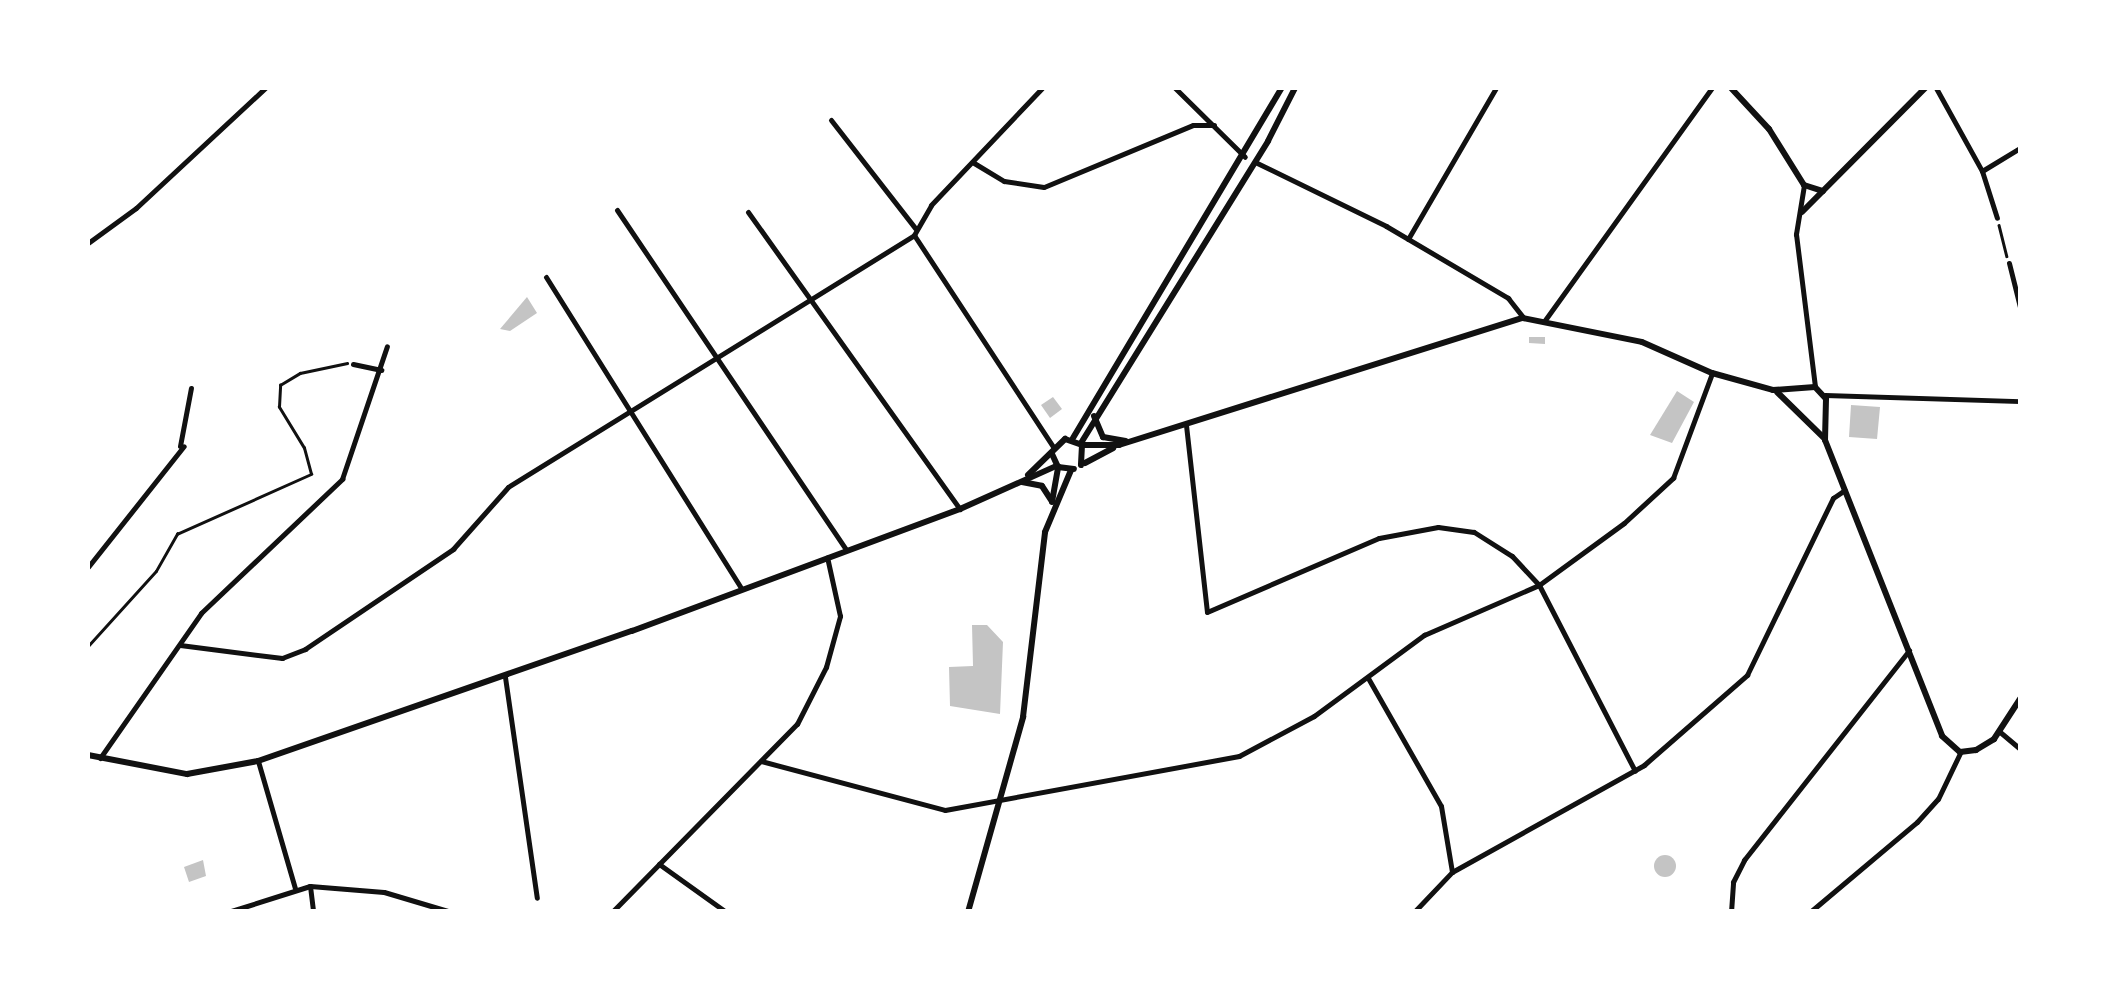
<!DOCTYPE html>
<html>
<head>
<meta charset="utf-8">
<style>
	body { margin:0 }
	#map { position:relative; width:2108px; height:999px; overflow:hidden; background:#fff; font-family:"Titillium Web",sans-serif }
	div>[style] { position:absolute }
	.building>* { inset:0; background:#c4c4c4 }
	.round { border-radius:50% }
	.path>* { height:2.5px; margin:-1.25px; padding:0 1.25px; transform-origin:1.25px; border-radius:1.25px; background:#111 }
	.minor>* { height:5px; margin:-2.5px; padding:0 2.5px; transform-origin:2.5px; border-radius:2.5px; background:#111 }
	.tertiary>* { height:6px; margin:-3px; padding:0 3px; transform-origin:3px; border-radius:3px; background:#111 }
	span { translate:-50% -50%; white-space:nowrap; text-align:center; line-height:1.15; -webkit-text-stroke:10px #fff; paint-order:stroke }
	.frame { position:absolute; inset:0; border:90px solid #fff; pointer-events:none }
</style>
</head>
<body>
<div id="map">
	<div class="building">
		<i style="clip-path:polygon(527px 297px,537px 313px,510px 331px,500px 329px)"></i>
		<i style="clip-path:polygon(1529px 337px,1545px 337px,1545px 344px,1529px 343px)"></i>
		<i style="clip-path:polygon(1677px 391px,1694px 402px,1672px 443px,1650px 435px)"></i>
		<i style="clip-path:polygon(1053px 397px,1062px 409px,1050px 418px,1041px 405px)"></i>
		<i style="clip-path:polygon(1851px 405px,1880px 407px,1877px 439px,1849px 437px)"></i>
		<i style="clip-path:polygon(972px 625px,987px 625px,1003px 642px,1000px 714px,950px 706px,949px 667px,973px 666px)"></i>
		<i class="round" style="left:1654px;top:855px;width:22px;height:22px"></i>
		<i style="clip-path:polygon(203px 860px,206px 876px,189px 882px,184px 867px)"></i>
	</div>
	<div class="path">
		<i style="left:1999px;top:225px;width:32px;rotate:76deg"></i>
		<i style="left:88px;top:646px;width:101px;rotate:-47.8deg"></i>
		<i style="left:156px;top:571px;width:43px;rotate:-60.4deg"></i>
		<i style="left:177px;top:534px;width:147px;rotate:-24.1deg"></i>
		<i style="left:311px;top:474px;width:27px;rotate:-105deg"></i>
		<i style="left:304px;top:448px;width:48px;rotate:-121.4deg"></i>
		<i style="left:279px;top:407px;width:22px;rotate:-87deg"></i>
		<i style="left:280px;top:385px;width:23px;rotate:-31deg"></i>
		<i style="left:300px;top:373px;width:48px;rotate:-12deg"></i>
	</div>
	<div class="minor">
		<i style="left:1175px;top:88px;width:98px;rotate:44.6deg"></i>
		<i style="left:1936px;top:88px;width:95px;rotate:61deg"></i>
		<i style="left:1982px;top:171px;width:49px;rotate:72.3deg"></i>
		<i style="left:831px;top:120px;width:137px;rotate:52.1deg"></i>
		<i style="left:1255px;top:162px;width:146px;rotate:26deg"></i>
		<i style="left:1386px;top:226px;width:142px;rotate:30.5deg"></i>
		<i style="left:1508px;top:298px;width:24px;rotate:52deg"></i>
		<i style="left:974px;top:163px;width:35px;rotate:31deg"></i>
		<i style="left:1004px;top:181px;width:40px;rotate:8.5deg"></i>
		<i style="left:1044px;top:187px;width:161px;rotate:-22.6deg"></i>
		<i style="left:1193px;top:125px;width:21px"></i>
		<i style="left:1982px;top:171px;width:44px;rotate:-31.2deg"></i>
		<i style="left:1804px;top:185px;width:50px;rotate:99.3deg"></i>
		<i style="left:1796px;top:234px;width:154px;rotate:82.9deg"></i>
		<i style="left:617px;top:210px;width:410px;rotate:56deg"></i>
		<i style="left:748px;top:212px;width:365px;rotate:54.5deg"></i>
		<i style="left:914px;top:235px;width:255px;rotate:56.7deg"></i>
		<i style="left:914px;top:235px;width:34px;rotate:-60deg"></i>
		<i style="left:931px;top:205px;width:161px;rotate:-46.5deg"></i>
		<i style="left:1408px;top:239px;width:175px;rotate:-59.8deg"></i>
		<i style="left:88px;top:243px;width:59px;rotate:-36.1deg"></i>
		<i style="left:136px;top:208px;width:176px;rotate:-42.9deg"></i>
		<i style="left:2009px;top:263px;width:45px;rotate:76deg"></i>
		<i style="left:546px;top:277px;width:368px;rotate:57.9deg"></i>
		<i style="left:1545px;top:320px;width:286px;rotate:-54.3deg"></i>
		<i style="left:353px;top:364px;width:29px;rotate:12deg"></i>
		<i style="left:1825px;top:395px;width:195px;rotate:1.8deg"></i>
		<i style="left:1186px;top:425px;width:188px;rotate:83.6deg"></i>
		<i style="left:1207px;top:612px;width:187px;rotate:-23.3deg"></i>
		<i style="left:1379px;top:538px;width:60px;rotate:-10.6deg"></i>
		<i style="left:1438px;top:527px;width:36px;rotate:8deg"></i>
		<i style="left:1474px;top:532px;width:45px;rotate:32.3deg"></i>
		<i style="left:1512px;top:556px;width:40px;rotate:47deg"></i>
		<i style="left:1539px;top:585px;width:209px;rotate:62.7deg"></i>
		<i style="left:180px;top:446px;width:59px;rotate:-79.3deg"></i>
		<i style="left:88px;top:567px;width:154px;rotate:-51.6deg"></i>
		<i style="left:180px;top:645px;width:103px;rotate:7.3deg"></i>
		<i style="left:282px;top:658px;width:25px;rotate:-21deg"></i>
		<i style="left:305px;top:649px;width:179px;rotate:-34deg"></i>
		<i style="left:453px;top:549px;width:83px;rotate:-48.4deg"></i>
		<i style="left:508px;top:487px;width:478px;rotate:-31.8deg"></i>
		<i style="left:505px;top:677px;width:223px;rotate:81.8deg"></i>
		<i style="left:1368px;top:678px;width:147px;rotate:60.3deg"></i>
		<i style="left:1441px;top:806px;width:67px;rotate:80.5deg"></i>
		<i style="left:2000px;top:732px;width:26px;rotate:40deg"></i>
		<i style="left:100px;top:758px;width:177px;rotate:-55.1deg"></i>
		<i style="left:201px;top:613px;width:195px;rotate:-43.5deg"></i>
		<i style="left:342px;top:479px;width:140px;rotate:-71.3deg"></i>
		<i style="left:258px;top:761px;width:132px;rotate:73.8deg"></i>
		<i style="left:761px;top:761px;width:190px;rotate:14.9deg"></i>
		<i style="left:945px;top:810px;width:299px;rotate:-10.4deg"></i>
		<i style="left:1239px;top:756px;width:85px;rotate:-28.1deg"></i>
		<i style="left:1314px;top:716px;width:137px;rotate:-36.4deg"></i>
		<i style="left:1424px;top:635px;width:125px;rotate:-23.5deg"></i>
		<i style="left:1539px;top:585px;width:105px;rotate:-36.1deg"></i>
		<i style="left:1624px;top:523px;width:67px;rotate:-42.6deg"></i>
		<i style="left:1673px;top:478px;width:112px;rotate:-69.6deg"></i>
		<i style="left:659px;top:864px;width:82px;rotate:35.6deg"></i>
		<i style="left:310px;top:886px;width:26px;rotate:83deg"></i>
		<i style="left:228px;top:912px;width:86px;rotate:-17.6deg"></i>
		<i style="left:310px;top:886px;width:74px;rotate:4.6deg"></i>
		<i style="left:384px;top:892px;width:70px;rotate:16.6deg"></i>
		<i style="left:612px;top:912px;width:264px;rotate:-45.5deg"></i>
		<i style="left:797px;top:724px;width:64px;rotate:-63deg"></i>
		<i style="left:826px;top:667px;width:53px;rotate:-74.6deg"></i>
		<i style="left:840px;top:616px;width:60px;rotate:-102.4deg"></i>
		<i style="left:1414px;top:912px;width:55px;rotate:-46.5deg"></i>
		<i style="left:1452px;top:872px;width:220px;rotate:-29.1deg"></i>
		<i style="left:1644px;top:765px;width:137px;rotate:-41.1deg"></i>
		<i style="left:1747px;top:675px;width:197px;rotate:-64.1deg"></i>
		<i style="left:1833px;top:498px;width:14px;rotate:-34deg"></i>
		<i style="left:1731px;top:912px;width:30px;rotate:-86deg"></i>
		<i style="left:1733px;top:882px;width:25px;rotate:-63deg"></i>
		<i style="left:1744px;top:860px;width:267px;rotate:-51.8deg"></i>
		<i style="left:1810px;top:912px;width:140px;rotate:-40.1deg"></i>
		<i style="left:1917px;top:822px;width:31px;rotate:-48deg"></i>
		<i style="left:1938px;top:799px;width:51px;rotate:-64.4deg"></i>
	</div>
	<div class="tertiary">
		<i style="left:1731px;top:88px;width:56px;rotate:47.2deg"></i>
		<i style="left:1769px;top:129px;width:66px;rotate:58deg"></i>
		<i style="left:1804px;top:185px;width:20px;rotate:18deg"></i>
		<i style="left:1802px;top:212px;width:175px;rotate:-45.2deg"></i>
		<i style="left:1777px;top:392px;width:67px;rotate:44.4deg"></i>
		<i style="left:1094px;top:416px;width:23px;rotate:67deg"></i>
		<i style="left:1103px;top:437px;width:23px;rotate:10deg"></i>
		<i style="left:1073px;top:438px;width:408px;rotate:-59.2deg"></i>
		<i style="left:1081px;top:443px;width:355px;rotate:-58.2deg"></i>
		<i style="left:1268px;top:141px;width:59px;rotate:-63deg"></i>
		<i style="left:1082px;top:445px;width:37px"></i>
		<i style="left:1119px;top:445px;width:423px;rotate:-17.5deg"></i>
		<i style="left:1523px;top:318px;width:121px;rotate:11.4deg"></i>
		<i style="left:1642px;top:342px;width:77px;rotate:23.9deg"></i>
		<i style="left:1712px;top:373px;width:63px;rotate:15.6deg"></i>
		<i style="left:1773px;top:390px;width:42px;rotate:-4.1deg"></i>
		<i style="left:1815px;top:387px;width:16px;rotate:47deg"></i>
		<i style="left:1826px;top:399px;width:41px;rotate:91.4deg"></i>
		<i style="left:1825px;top:440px;width:318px;rotate:68.4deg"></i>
		<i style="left:1942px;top:736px;width:24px;rotate:42deg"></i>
		<i style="left:1960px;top:752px;width:16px;rotate:-7deg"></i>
		<i style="left:1976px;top:750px;width:21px;rotate:-31deg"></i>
		<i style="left:1994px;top:739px;width:48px;rotate:-57deg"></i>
		<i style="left:1052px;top:454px;width:14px;rotate:65deg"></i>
		<i style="left:1058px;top:467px;width:16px;rotate:7deg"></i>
		<i style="left:1085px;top:463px;width:32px;rotate:-28deg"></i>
		<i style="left:1028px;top:475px;width:52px;rotate:-44.2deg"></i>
		<i style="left:1065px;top:439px;width:18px;rotate:19deg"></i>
		<i style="left:1082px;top:445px;width:20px;rotate:93deg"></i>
		<i style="left:1022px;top:482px;width:20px;rotate:11deg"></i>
		<i style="left:1042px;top:486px;width:17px;rotate:57deg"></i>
		<i style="left:1052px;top:502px;width:36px;rotate:-80deg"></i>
		<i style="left:88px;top:755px;width:101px;rotate:10.9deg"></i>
		<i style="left:187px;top:774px;width:72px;rotate:-10.4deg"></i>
		<i style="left:258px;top:761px;width:396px;rotate:-19.2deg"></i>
		<i style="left:632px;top:631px;width:350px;rotate:-20.4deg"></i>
		<i style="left:960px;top:509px;width:105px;rotate:-24.1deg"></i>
		<i style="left:968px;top:912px;width:203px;rotate:-74.2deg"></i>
		<i style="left:1023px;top:717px;width:186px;rotate:-83.2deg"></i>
		<i style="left:1045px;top:532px;width:67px;rotate:-67.2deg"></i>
	</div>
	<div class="frame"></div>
</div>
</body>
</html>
